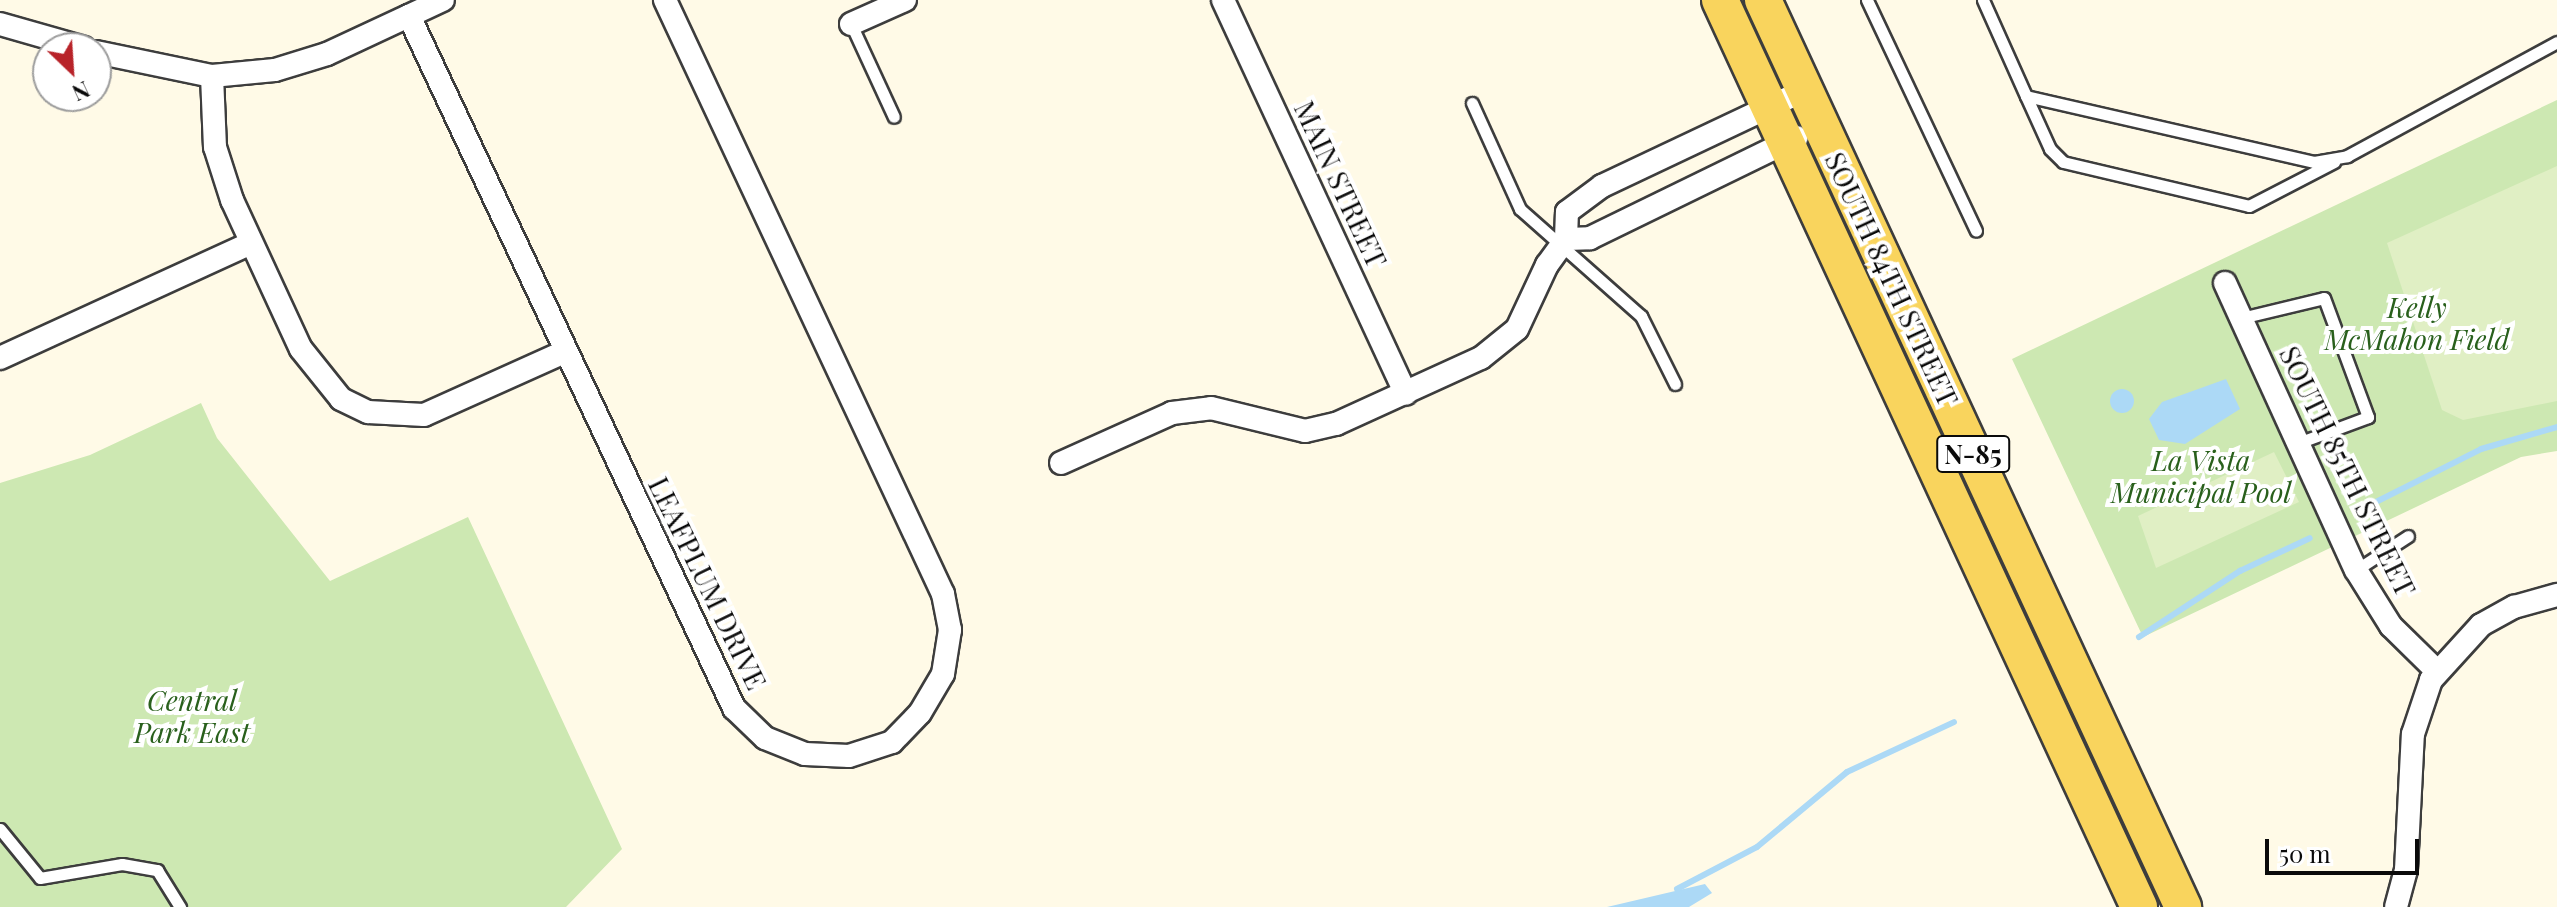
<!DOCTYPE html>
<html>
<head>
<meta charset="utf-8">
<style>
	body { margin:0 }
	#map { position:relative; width:2557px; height:907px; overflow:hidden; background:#fffae7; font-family:"Playfair Display",serif }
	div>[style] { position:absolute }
	.green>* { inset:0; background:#cde8b2 }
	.pitch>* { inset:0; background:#e0efc4 }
	.water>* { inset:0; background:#acd9f6 }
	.round { border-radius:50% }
	.stream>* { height:6px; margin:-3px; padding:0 3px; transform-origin:3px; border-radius:3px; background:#acd9f6 }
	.roads { filter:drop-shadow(2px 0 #3d3d3d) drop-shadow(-2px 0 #3d3d3d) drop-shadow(0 2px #3d3d3d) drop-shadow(0 -2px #3d3d3d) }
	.service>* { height:11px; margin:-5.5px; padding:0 5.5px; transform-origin:5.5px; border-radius:5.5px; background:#fff }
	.minor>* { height:22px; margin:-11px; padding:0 11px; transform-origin:11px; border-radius:11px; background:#fff }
	.primary>* { height:36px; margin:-18px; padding:0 18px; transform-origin:18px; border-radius:18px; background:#f9d45d }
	span { translate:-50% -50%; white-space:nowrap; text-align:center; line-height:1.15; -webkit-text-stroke:8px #fff; paint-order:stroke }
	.shield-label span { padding:2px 6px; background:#fff; border:2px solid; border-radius:6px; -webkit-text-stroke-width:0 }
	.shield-label { font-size:26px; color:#0a0a0a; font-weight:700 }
	.street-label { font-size:28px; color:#0a0a0a }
	.park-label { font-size:28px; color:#29601c; font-style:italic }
	.north { position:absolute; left:32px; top:32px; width:80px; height:80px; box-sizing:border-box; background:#fff; border:2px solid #9d9d9d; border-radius:50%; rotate:155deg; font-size:22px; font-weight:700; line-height:32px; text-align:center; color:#0a0a0a }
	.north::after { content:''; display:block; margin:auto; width:28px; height:36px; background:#b82329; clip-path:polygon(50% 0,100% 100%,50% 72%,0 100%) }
	.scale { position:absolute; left:2265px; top:839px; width:154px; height:36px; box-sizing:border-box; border:4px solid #0a0a0a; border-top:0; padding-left:10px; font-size:24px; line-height:28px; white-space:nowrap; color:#0a0a0a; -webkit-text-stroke:6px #fff; paint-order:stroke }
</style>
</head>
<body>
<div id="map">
	<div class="green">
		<i style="clip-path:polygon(2557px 100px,2557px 451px,2521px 457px,2143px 637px,2012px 359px)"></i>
		<i style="clip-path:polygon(201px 403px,217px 438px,330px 581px,468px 517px,622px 849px,566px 907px,0 907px,0 483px,90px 455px)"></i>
	</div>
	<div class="pitch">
		<i style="clip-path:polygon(2557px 166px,2557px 401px,2463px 420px,2442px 410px,2387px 243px)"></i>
		<i style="clip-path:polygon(2274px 452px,2299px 502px,2156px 568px,2138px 516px)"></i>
	</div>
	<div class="water">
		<i style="clip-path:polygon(2226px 379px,2240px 409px,2185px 444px,2159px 440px,2149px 419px,2162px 402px)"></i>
		<i class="round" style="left:2110px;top:389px;width:24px;height:24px"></i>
		<i style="clip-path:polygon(1705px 884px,1712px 893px,1689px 907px,1607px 907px)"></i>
	</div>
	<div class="stream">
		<i style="left:2356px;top:512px;width:140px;rotate:-26.7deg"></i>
		<i style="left:2481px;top:449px;width:79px;rotate:-16.1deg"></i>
		<i style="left:2139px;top:637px;width:121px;rotate:-33.2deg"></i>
		<i style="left:2240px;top:571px;width:77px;rotate:-25.2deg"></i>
		<i style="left:1677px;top:889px;width:90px;rotate:-27.7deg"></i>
		<i style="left:1757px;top:847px;width:117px;rotate:-39.8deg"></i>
		<i style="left:1847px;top:772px;width:118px;rotate:-25deg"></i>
	</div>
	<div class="roads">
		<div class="service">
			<i style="left:1867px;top:0;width:255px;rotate:64.7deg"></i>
			<i style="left:1983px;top:0;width:105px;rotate:65.9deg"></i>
			<i style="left:2026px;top:96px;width:295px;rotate:12.9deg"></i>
			<i style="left:2314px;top:162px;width:34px;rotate:-10deg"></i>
			<i style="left:2347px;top:156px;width:239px;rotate:-28.5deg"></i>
			<i style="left:851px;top:24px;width:102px;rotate:65.2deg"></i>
			<i style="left:2026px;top:96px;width:58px;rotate:65.6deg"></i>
			<i style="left:2050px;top:149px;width:18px;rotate:45deg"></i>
			<i style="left:2063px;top:162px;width:191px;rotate:13.3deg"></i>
			<i style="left:2249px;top:206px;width:96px;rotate:-27.4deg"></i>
			<i style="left:1472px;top:103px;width:116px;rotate:65.6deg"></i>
			<i style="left:1520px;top:209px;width:162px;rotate:41.5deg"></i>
			<i style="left:1641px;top:316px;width:76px;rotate:63.4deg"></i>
			<i style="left:2241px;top:318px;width:85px;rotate:-13.5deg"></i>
			<i style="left:2324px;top:298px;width:127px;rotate:69.7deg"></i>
			<i style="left:2368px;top:417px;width:75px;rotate:159.6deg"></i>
			<i style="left:2356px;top:570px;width:62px;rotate:-33.2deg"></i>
			<i style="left:0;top:829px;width:63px;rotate:50.8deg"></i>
			<i style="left:40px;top:878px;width:83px;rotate:-9.7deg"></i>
			<i style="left:122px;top:864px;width:36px;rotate:10deg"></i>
			<i style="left:157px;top:870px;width:44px;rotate:58.1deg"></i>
		</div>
		<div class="minor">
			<i style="left:1223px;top:0;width:434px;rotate:65.1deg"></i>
			<i style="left:409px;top:16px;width:765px;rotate:64.84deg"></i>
			<i style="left:734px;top:708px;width:43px;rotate:44.1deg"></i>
			<i style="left:765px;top:738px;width:43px;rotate:21.8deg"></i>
			<i style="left:805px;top:754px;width:44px;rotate:2.6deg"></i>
			<i style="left:849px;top:756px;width:45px;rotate:-18deg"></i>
			<i style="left:892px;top:742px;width:40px;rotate:-46deg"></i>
			<i style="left:920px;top:713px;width:45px;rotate:-59.5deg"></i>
			<i style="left:943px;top:674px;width:45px;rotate:-81deg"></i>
			<i style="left:950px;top:630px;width:37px;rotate:-101deg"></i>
			<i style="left:943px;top:594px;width:656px;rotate:-115.08deg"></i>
			<i style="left:0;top:24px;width:87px;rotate:15.9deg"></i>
			<i style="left:851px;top:24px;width:59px;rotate:-24deg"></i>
			<i style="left:96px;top:52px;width:118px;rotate:11.7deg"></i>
			<i style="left:212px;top:76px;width:63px;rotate:-5.4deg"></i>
			<i style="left:275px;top:70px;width:54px;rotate:-17.1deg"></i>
			<i style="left:327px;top:54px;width:128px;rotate:-25deg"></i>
			<i style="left:212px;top:76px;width:71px;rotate:87.6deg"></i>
			<i style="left:215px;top:147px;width:56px;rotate:72.2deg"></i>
			<i style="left:232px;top:200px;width:164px;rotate:65.2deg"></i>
			<i style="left:301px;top:349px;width:64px;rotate:51.3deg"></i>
			<i style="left:341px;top:399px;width:30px;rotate:26deg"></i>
			<i style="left:368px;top:412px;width:56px;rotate:3.1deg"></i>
			<i style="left:424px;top:415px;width:154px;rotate:-24.2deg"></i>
			<i style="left:1566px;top:239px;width:24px;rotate:-2deg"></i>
			<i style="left:1590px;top:238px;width:230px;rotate:-26deg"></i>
			<i style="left:2225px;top:283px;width:315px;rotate:65.5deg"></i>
			<i style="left:2356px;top:570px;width:66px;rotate:58deg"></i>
			<i style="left:2391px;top:626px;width:64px;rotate:44.4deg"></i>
			<i style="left:0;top:358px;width:276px;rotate:-24.6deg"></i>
			<i style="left:1061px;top:463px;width:122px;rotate:-24.2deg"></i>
			<i style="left:1172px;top:413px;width:39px;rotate:-7deg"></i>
			<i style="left:1211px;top:408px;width:97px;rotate:13.7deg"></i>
			<i style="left:1305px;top:431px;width:32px;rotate:-13deg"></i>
			<i style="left:1336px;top:424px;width:159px;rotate:-24.5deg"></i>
			<i style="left:1481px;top:358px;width:46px;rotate:-38.9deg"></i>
			<i style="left:1517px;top:329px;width:71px;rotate:-64.9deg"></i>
			<i style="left:1547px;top:265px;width:32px;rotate:-54deg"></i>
			<i style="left:1566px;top:239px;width:27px;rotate:-88deg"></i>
			<i style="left:1567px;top:212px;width:44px;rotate:-36.6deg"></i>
			<i style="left:1602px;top:186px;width:225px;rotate:-25.3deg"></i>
			<i style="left:2396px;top:907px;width:38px;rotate:-75deg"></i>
			<i style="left:2406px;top:870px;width:136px;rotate:-87.1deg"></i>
			<i style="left:2413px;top:734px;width:57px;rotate:-71.6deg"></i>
			<i style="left:2431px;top:680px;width:74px;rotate:-47.7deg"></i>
			<i style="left:2481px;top:625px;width:38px;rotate:-29deg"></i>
			<i style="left:2514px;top:607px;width:45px;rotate:-15.6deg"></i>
		</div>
		<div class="primary">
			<i style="left:1720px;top:0;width:999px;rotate:65.2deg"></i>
			<i style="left:1763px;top:0;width:1000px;rotate:65.15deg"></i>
		</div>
	</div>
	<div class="shield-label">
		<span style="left:1973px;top:454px">N-85</span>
	</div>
	<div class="street-label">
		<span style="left:1341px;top:184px;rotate:65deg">MAIN STREET</span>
		<span style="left:1892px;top:279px;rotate:65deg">SOUTH 84TH STREET</span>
		<span style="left:2348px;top:471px;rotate:64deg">SOUTH 85TH STREET</span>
		<span style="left:708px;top:583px;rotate:64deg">LEAFPLUM DRIVE</span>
	</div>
	<div class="park-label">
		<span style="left:2417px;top:323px">Kelly<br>McMahon Field</span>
		<span style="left:2201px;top:476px">La Vista<br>Municipal Pool</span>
		<span style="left:192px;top:716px">Central<br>Park East</span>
	</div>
	<div class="north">N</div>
	<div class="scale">50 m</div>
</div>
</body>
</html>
